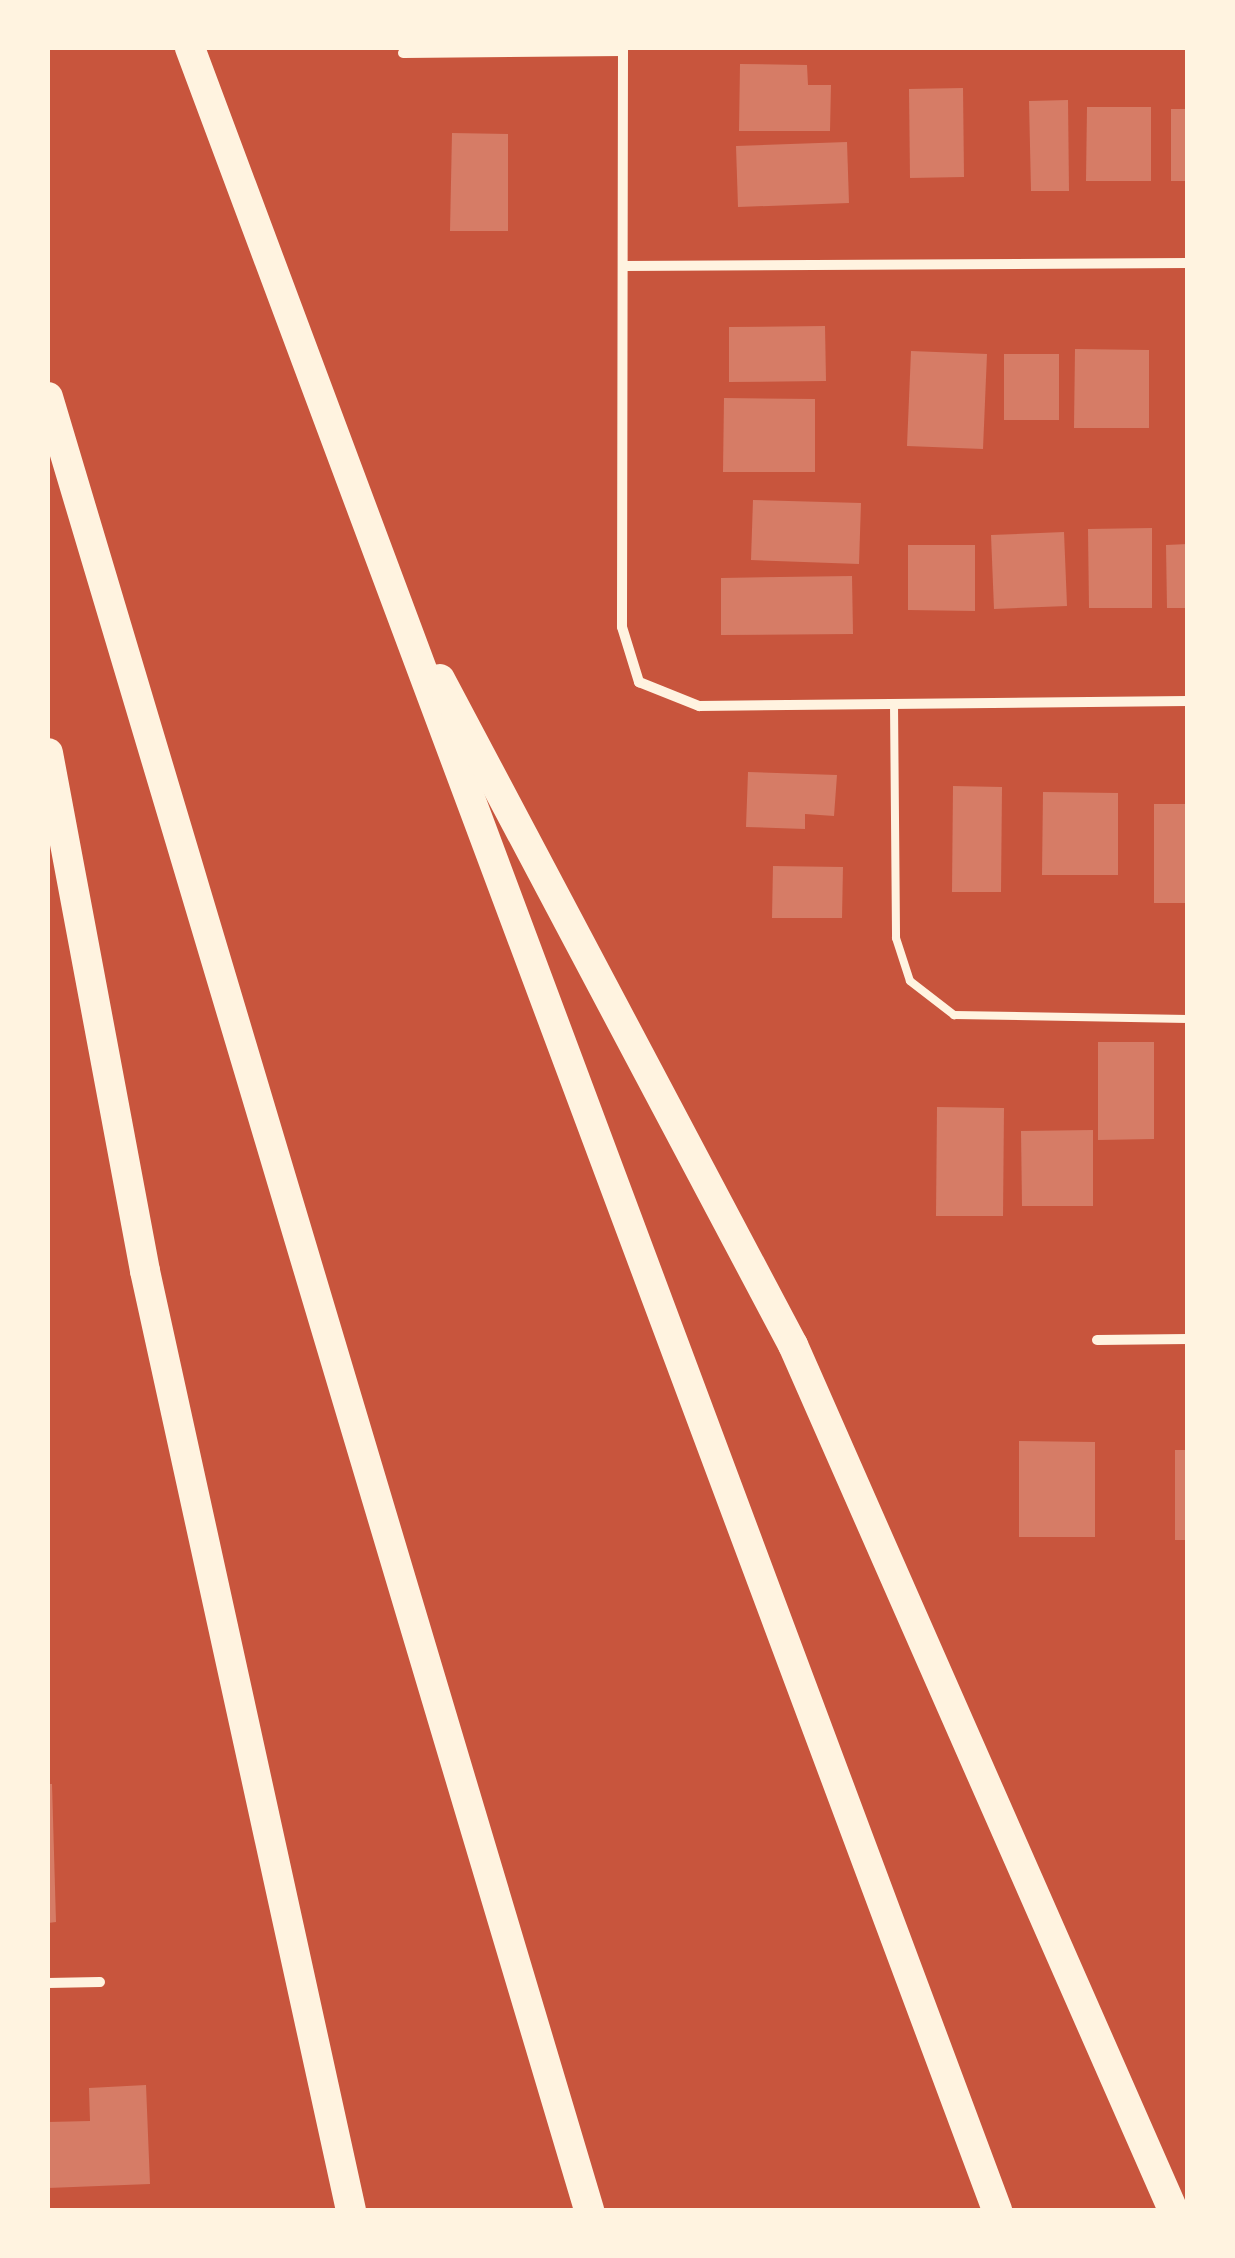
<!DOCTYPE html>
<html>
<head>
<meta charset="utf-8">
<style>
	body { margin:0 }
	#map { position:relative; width:1235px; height:2258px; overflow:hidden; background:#c8553d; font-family:Karla,sans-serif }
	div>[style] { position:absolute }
	.building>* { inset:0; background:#d67c66 }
	.service>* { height:8px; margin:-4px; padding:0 4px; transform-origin:4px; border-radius:4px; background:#fff3e0 }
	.minor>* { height:10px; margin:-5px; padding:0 5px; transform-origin:5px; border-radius:5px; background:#fff3e0 }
	.motorway>* { height:30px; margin:-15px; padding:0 15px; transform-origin:15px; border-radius:15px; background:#fff3e0 }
	span { translate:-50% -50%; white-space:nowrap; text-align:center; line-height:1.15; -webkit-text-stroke:8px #fff3e0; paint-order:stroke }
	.frame { position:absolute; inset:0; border:50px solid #fff3e0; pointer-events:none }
</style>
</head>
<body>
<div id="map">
	<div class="building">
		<i style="clip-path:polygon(740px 64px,807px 65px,808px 85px,831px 85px,830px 131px,739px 131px)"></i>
		<i style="clip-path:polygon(963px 88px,964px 177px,910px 178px,909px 89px)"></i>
		<i style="clip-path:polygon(1068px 100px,1069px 191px,1031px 191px,1029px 101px)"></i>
		<i style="clip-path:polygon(1087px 107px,1151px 107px,1151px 181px,1086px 181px)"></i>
		<i style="clip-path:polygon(1171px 109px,1188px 109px,1188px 181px,1171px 181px)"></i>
		<i style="clip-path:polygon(452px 133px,508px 134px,508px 231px,450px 231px)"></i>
		<i style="clip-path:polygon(847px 142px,849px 203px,738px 207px,736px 146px)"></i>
		<i style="clip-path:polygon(825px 326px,826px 381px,729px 382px,729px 327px)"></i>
		<i style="clip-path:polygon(1075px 349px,1149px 350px,1149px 428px,1074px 428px)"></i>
		<i style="clip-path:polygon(911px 351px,987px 354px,983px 449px,907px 446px)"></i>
		<i style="clip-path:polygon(1004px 354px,1059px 354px,1059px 420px,1004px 420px)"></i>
		<i style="clip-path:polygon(724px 398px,815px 399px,815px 472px,723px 472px)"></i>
		<i style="clip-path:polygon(753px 500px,861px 503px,859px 564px,751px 560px)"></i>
		<i style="clip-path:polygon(1152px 528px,1152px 608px,1089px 608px,1088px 529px)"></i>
		<i style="clip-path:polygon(1064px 532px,1067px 606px,994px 609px,991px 535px)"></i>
		<i style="clip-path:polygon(1188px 544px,1188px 608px,1167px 608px,1166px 545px)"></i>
		<i style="clip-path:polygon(908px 545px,975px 545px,975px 611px,908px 610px)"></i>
		<i style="clip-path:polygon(852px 576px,853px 634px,721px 635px,721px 578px)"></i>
		<i style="clip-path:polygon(748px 772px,837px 775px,834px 816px,805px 814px,805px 829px,746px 827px)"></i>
		<i style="clip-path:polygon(953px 786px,1002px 787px,1001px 892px,952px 892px)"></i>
		<i style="clip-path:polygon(1043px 792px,1118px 793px,1118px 875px,1042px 875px)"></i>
		<i style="clip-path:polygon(1154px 804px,1188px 804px,1188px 903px,1154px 903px)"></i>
		<i style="clip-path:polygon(773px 866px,843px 867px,842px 918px,772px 918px)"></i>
		<i style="clip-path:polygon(1098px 1042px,1154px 1042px,1154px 1139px,1098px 1140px)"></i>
		<i style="clip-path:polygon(937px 1107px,1004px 1108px,1003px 1216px,936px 1216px)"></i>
		<i style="clip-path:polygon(1093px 1130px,1093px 1206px,1022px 1206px,1021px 1131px)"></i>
		<i style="clip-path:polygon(1019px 1441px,1095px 1442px,1095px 1537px,1019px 1537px)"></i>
		<i style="clip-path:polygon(1175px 1450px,1188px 1450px,1188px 1540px,1175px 1540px)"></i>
		<i style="clip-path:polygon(48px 1784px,52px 1784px,56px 1922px,48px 1923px)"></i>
		<i style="clip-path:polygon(146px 2085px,150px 2184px,48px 2188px,48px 2122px,90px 2121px,89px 2088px)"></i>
	</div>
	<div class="service">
		<i style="left:894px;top:704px;width:234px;rotate:89.5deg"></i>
		<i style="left:896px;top:938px;width:45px;rotate:72deg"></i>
		<i style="left:910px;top:981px;width:56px;rotate:37.7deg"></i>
		<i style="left:954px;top:1015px;width:234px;rotate:1deg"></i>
	</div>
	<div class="minor">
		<i style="left:623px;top:48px;width:579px;rotate:90.1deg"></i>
		<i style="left:622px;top:627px;width:58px;rotate:72.8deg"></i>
		<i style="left:639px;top:682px;width:65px;rotate:21.8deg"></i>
		<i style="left:699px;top:706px;width:489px;rotate:-0.6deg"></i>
		<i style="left:403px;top:53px;width:220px;rotate:-0.5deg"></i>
		<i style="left:623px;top:266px;width:565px;rotate:-0.3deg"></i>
		<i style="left:1097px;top:1340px;width:91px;rotate:-0.6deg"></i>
		<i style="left:48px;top:1983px;width:52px;rotate:-1.1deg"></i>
	</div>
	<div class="motorway">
		<i style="left:190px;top:48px;width:2308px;rotate:69.53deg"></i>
		<i style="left:48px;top:397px;width:1892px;rotate:73.38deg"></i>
		<i style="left:440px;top:679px;width:754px;rotate:62.08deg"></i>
		<i style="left:793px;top:1345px;width:945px;rotate:66.28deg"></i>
		<i style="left:48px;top:753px;width:527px;rotate:79.39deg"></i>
		<i style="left:145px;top:1271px;width:961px;rotate:77.63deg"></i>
	</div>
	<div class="frame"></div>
</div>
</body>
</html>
